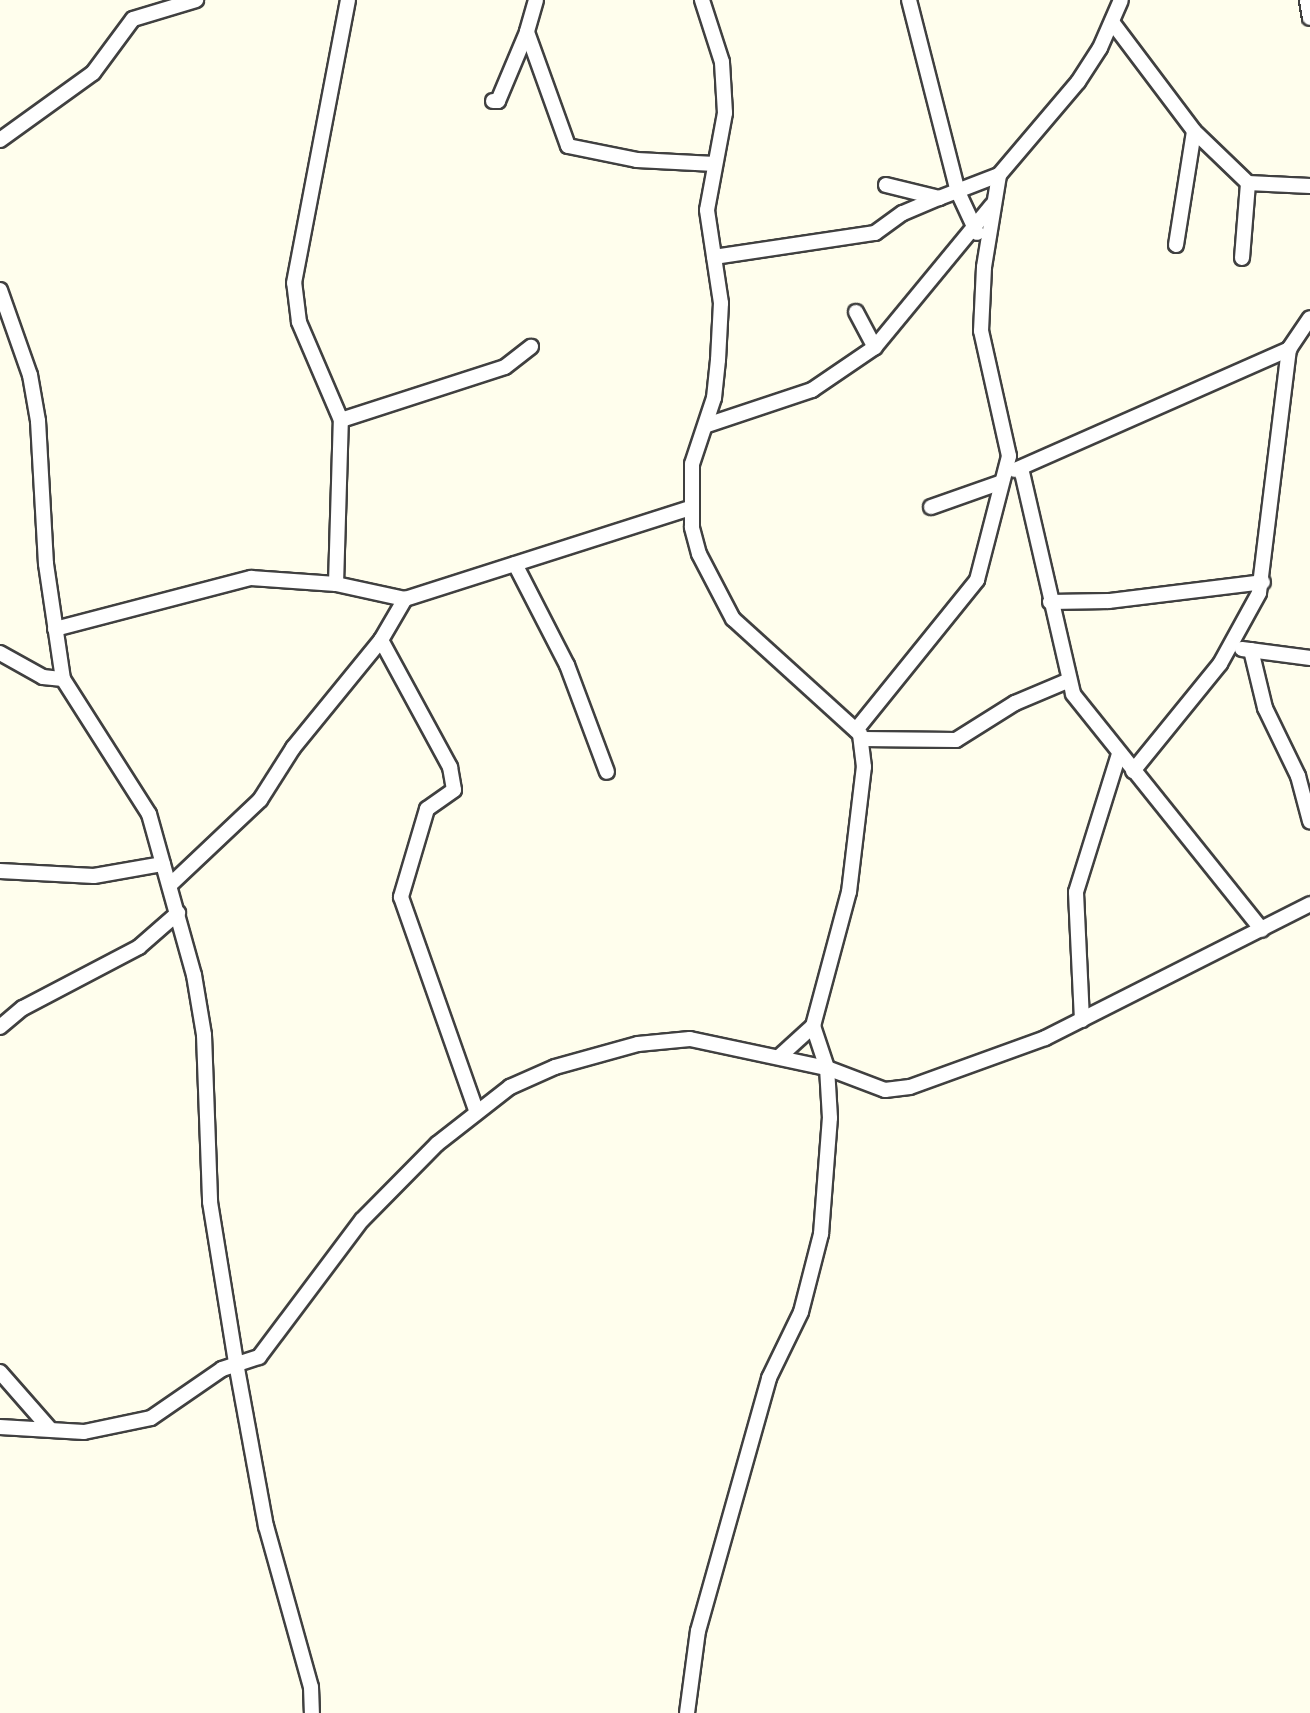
<!DOCTYPE html>
<html>
<head>
<meta charset="utf-8">
<style>
	body { margin:0 }
	#map { position:relative; width:1310px; height:1713px; overflow:hidden; background:#fffeed; font-family:"Source Serif 4",serif }
	div>[style] { position:absolute }
	.roads { filter:drop-shadow(2px 0 #404040) drop-shadow(-2px 0 #404040) drop-shadow(0 2px #404040) drop-shadow(0 -2px #404040) }
	.minor>* { height:14px; margin:-7px; padding:0 7px; transform-origin:7px; border-radius:7px; background:#fff }
	span { translate:-50% -50%; white-space:nowrap; text-align:center; line-height:1.15; -webkit-text-stroke:8px #fff; paint-order:stroke }
</style>
</head>
<body>
<div id="map">
	<div class="roads">
		<div class="minor">
			<i style="left:536px;top:0;width:33px;rotate:106deg"></i>
			<i style="left:527px;top:32px;width:121px;rotate:70.2deg"></i>
			<i style="left:568px;top:146px;width:70px;rotate:11.5deg"></i>
			<i style="left:637px;top:160px;width:78px;rotate:2.9deg"></i>
			<i style="left:909px;top:0;width:198px;rotate:75.7deg"></i>
			<i style="left:958px;top:192px;width:45px;rotate:65.1deg"></i>
			<i style="left:1307px;top:0;width:18px;rotate:81deg"></i>
			<i style="left:1112px;top:22px;width:136px;rotate:53deg"></i>
			<i style="left:1194px;top:131px;width:75px;rotate:43.9deg"></i>
			<i style="left:1248px;top:183px;width:62px;rotate:2.8deg"></i>
			<i style="left:493px;top:101px;width:5px"></i>
			<i style="left:498px;top:101px;width:75px;rotate:-67.2deg"></i>
			<i style="left:0;top:140px;width:115px;rotate:-35.8deg"></i>
			<i style="left:93px;top:73px;width:67px;rotate:-53.5deg"></i>
			<i style="left:133px;top:19px;width:66px;rotate:-16.8deg"></i>
			<i style="left:886px;top:185px;width:55px;rotate:13.8deg"></i>
			<i style="left:939px;top:198px;width:64px;rotate:-21deg"></i>
			<i style="left:1176px;top:245px;width:115px;rotate:-81deg"></i>
			<i style="left:714px;top:257px;width:163px;rotate:-8.5deg"></i>
			<i style="left:875px;top:233px;width:34px;rotate:-36deg"></i>
			<i style="left:903px;top:213px;width:39px;rotate:-23deg"></i>
			<i style="left:1242px;top:258px;width:75px;rotate:-85.4deg"></i>
			<i style="left:0;top:290px;width:90px;rotate:70.6deg"></i>
			<i style="left:30px;top:375px;width:47px;rotate:80.1deg"></i>
			<i style="left:38px;top:421px;width:143px;rotate:86.8deg"></i>
			<i style="left:46px;top:564px;width:116px;rotate:81.6deg"></i>
			<i style="left:63px;top:679px;width:160px;rotate:57.5deg"></i>
			<i style="left:149px;top:814px;width:167px;rotate:74.4deg"></i>
			<i style="left:194px;top:975px;width:61px;rotate:80.5deg"></i>
			<i style="left:204px;top:1035px;width:167px;rotate:87.9deg"></i>
			<i style="left:210px;top:1202px;width:163px;rotate:80.8deg"></i>
			<i style="left:236px;top:1363px;width:166px;rotate:79.6deg"></i>
			<i style="left:266px;top:1526px;width:167px;rotate:74.4deg"></i>
			<i style="left:311px;top:1687px;width:26px;rotate:88deg"></i>
			<i style="left:856px;top:312px;width:40px;rotate:62deg"></i>
			<i style="left:341px;top:420px;width:172px;rotate:-17.9deg"></i>
			<i style="left:505px;top:367px;width:33px;rotate:-38deg"></i>
			<i style="left:707px;top:425px;width:111px;rotate:-18.4deg"></i>
			<i style="left:812px;top:390px;width:76px;rotate:-34.3deg"></i>
			<i style="left:875px;top:347px;width:184px;rotate:-50.5deg"></i>
			<i style="left:1021px;top:468px;width:232px;rotate:77deg"></i>
			<i style="left:1073px;top:694px;width:302px;rotate:51.3deg"></i>
			<i style="left:1015px;top:470px;width:300px;rotate:-23.8deg"></i>
			<i style="left:931px;top:507px;width:72px;rotate:-19.4deg"></i>
			<i style="left:515px;top:564px;width:114px;rotate:62.8deg"></i>
			<i style="left:567px;top:665px;width:114px;rotate:69.5deg"></i>
			<i style="left:336px;top:584px;width:164px;rotate:-88.3deg"></i>
			<i style="left:341px;top:420px;width:107px;rotate:-113.2deg"></i>
			<i style="left:299px;top:322px;width:39px;rotate:-97deg"></i>
			<i style="left:294px;top:283px;width:288px;rotate:-79.2deg"></i>
			<i style="left:1050px;top:602px;width:59px;rotate:-1deg"></i>
			<i style="left:1109px;top:601px;width:155px;rotate:-7deg"></i>
			<i style="left:55px;top:629px;width:203px;rotate:-14.6deg"></i>
			<i style="left:251px;top:578px;width:85px;rotate:4deg"></i>
			<i style="left:336px;top:584px;width:71px;rotate:12.3deg"></i>
			<i style="left:405px;top:599px;width:299px;rotate:-17.7deg"></i>
			<i style="left:381px;top:640px;width:145px;rotate:61.5deg"></i>
			<i style="left:450px;top:767px;width:23px;rotate:80deg"></i>
			<i style="left:454px;top:790px;width:33px;rotate:145deg"></i>
			<i style="left:427px;top:809px;width:92px;rotate:106.5deg"></i>
			<i style="left:401px;top:897px;width:226px;rotate:70.6deg"></i>
			<i style="left:1242px;top:649px;width:69px;rotate:7.5deg"></i>
			<i style="left:1251px;top:650px;width:60px;rotate:76.4deg"></i>
			<i style="left:1265px;top:708px;width:76px;rotate:64.1deg"></i>
			<i style="left:1298px;top:776px;width:47px;rotate:75.1deg"></i>
			<i style="left:0;top:653px;width:49px;rotate:29.2deg"></i>
			<i style="left:43px;top:677px;width:20px;rotate:6deg"></i>
			<i style="left:856px;top:730px;width:193px;rotate:-51.1deg"></i>
			<i style="left:977px;top:580px;width:128px;rotate:-75.5deg"></i>
			<i style="left:1009px;top:456px;width:128px;rotate:-102.6deg"></i>
			<i style="left:981px;top:331px;width:64px;rotate:-87.3deg"></i>
			<i style="left:984px;top:267px;width:93px;rotate:-80.7deg"></i>
			<i style="left:999px;top:175px;width:122px;rotate:-49.7deg"></i>
			<i style="left:1078px;top:82px;width:40px;rotate:-57.1deg"></i>
			<i style="left:1100px;top:48px;width:52px;rotate:-66.4deg"></i>
			<i style="left:862px;top:739px;width:94px;rotate:0.6deg"></i>
			<i style="left:956px;top:740px;width:70px;rotate:-32.1deg"></i>
			<i style="left:1015px;top:703px;width:56px;rotate:-22.9deg"></i>
			<i style="left:1133px;top:771px;width:138px;rotate:-50.9deg"></i>
			<i style="left:1220px;top:664px;width:81px;rotate:-61.2deg"></i>
			<i style="left:1259px;top:593px;width:246px;rotate:-83deg"></i>
			<i style="left:1289px;top:349px;width:37px;rotate:-56deg"></i>
			<i style="left:0;top:871px;width:94px;rotate:3deg"></i>
			<i style="left:94px;top:876px;width:70px;rotate:-9.9deg"></i>
			<i style="left:170px;top:885px;width:124px;rotate:-43.4deg"></i>
			<i style="left:260px;top:800px;width:62px;rotate:-57.6deg"></i>
			<i style="left:293px;top:748px;width:139px;rotate:-50.8deg"></i>
			<i style="left:381px;top:640px;width:48px;rotate:-59.7deg"></i>
			<i style="left:1082px;top:1020px;width:128px;rotate:-92.7deg"></i>
			<i style="left:1076px;top:892px;width:145px;rotate:-72.7deg"></i>
			<i style="left:0;top:1027px;width:30px;rotate:-40deg"></i>
			<i style="left:23px;top:1008px;width:131px;rotate:-27.7deg"></i>
			<i style="left:139px;top:947px;width:52px;rotate:-41.1deg"></i>
			<i style="left:780px;top:1056px;width:45px;rotate:-42.3deg"></i>
			<i style="left:0;top:1372px;width:74px;rotate:48.8deg"></i>
			<i style="left:0;top:1427px;width:84px;rotate:3.4deg"></i>
			<i style="left:84px;top:1432px;width:68px;rotate:-11.8deg"></i>
			<i style="left:151px;top:1418px;width:86px;rotate:-34.6deg"></i>
			<i style="left:222px;top:1369px;width:39px;rotate:-18deg"></i>
			<i style="left:259px;top:1357px;width:171px;rotate:-53.1deg"></i>
			<i style="left:362px;top:1220px;width:107px;rotate:-45.4deg"></i>
			<i style="left:437px;top:1144px;width:93px;rotate:-38deg"></i>
			<i style="left:510px;top:1087px;width:49px;rotate:-24deg"></i>
			<i style="left:555px;top:1067px;width:86px;rotate:-15.5deg"></i>
			<i style="left:638px;top:1044px;width:52px;rotate:-5.5deg"></i>
			<i style="left:690px;top:1039px;width:140px;rotate:12deg"></i>
			<i style="left:827px;top:1068px;width:62px;rotate:20.8deg"></i>
			<i style="left:885px;top:1090px;width:25px;rotate:-7deg"></i>
			<i style="left:910px;top:1087px;width:144px;rotate:-19.9deg"></i>
			<i style="left:1045px;top:1038px;width:297px;rotate:-26.8deg"></i>
			<i style="left:687px;top:1713px;width:83px;rotate:-82.4deg"></i>
			<i style="left:698px;top:1631px;width:263px;rotate:-74.3deg"></i>
			<i style="left:769px;top:1378px;width:73px;rotate:-64.1deg"></i>
			<i style="left:801px;top:1312px;width:81px;rotate:-75.6deg"></i>
			<i style="left:821px;top:1234px;width:116px;rotate:-85.6deg"></i>
			<i style="left:830px;top:1118px;width:50px;rotate:-93.4deg"></i>
			<i style="left:827px;top:1068px;width:44px;rotate:-108.4deg"></i>
			<i style="left:813px;top:1026px;width:139px;rotate:-75deg"></i>
			<i style="left:849px;top:892px;width:126px;rotate:-83.2deg"></i>
			<i style="left:864px;top:767px;width:33px;rotate:-97deg"></i>
			<i style="left:860px;top:734px;width:171px;rotate:-137.8deg"></i>
			<i style="left:733px;top:619px;width:73px;rotate:-117.6deg"></i>
			<i style="left:699px;top:554px;width:28px;rotate:-105deg"></i>
			<i style="left:692px;top:527px;width:63px;rotate:-90deg"></i>
			<i style="left:692px;top:464px;width:70px;rotate:-71.6deg"></i>
			<i style="left:714px;top:398px;width:38px;rotate:-84deg"></i>
			<i style="left:718px;top:360px;width:57px;rotate:-87deg"></i>
			<i style="left:721px;top:303px;width:94px;rotate:-98.6deg"></i>
			<i style="left:707px;top:210px;width:99px;rotate:-79.5deg"></i>
			<i style="left:725px;top:113px;width:51px;rotate:-93.4deg"></i>
			<i style="left:722px;top:62px;width:65px;rotate:-107.9deg"></i>
		</div>
	</div>
</div>
</body>
</html>
